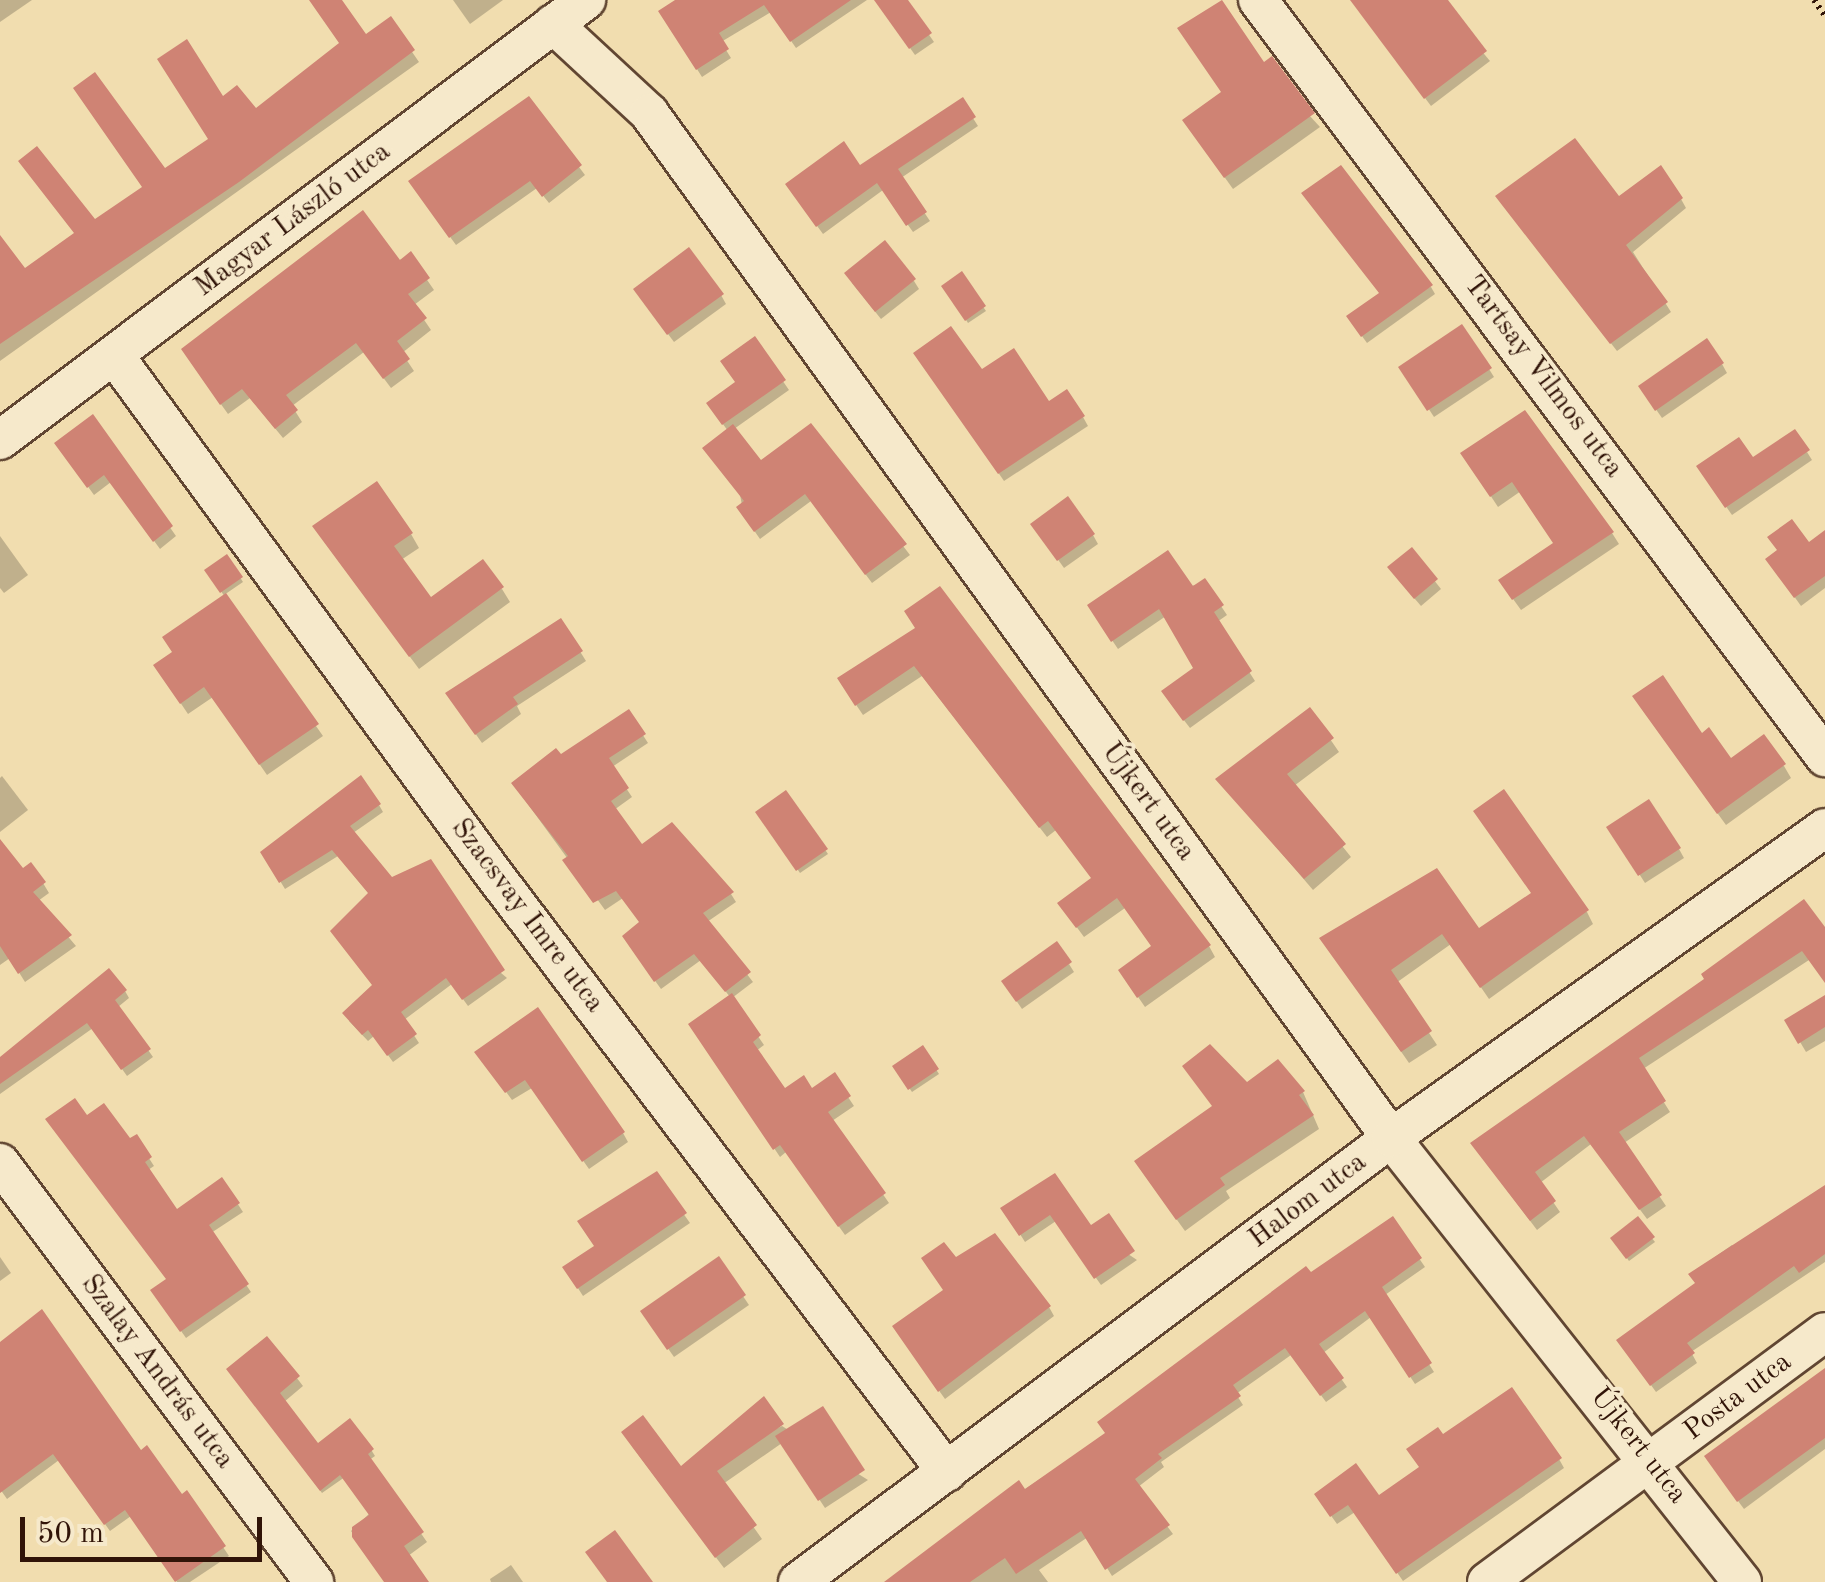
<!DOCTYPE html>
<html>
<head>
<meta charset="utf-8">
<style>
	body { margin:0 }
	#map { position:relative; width:1825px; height:1582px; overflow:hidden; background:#f1ddaf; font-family:"Old Standard TT",serif }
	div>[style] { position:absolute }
	.shadow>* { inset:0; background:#0003 }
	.building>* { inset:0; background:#cf8374 }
	.path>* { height:6px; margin-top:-3px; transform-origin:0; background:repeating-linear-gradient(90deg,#311408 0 2.5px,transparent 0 7.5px) }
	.roads { filter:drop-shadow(2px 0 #614632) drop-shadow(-2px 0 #614632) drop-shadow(0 2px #614632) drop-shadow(0 -2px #614632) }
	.minor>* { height:38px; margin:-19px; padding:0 19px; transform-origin:19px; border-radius:19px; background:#f6e9cb }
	span { translate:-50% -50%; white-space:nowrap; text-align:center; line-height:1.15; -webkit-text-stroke:8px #f6e9cb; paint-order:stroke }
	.street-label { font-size:28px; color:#311408 }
	.scale { position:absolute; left:20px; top:1517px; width:242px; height:45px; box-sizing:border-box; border:5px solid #311408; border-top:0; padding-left:12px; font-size:30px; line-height:35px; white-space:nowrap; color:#311408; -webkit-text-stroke:8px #f6e9cb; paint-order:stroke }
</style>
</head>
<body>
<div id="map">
	<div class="shadow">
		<i style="clip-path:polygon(0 0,32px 0,0 22px)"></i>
		<i style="clip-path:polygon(310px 0,339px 0,365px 37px,390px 20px,419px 62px,0 361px,0 239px,24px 271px,211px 140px,223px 100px,256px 111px,341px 44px)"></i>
		<i style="clip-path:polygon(453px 0,503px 0,470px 24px)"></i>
		<i style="clip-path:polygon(680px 0,867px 0,796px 48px,771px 12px,721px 42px,731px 58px,702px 77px,661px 12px)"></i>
		<i style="clip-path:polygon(876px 0,905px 0,934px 42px,915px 55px)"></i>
		<i style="clip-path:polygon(1352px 0,1439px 0,1490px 61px,1431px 106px)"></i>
		<i style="clip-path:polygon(1263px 65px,1320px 127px,1233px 189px,1193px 133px)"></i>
		<i style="clip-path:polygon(528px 99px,585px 175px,549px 203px,537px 188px,456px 245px,416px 190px)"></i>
		<i style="clip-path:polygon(962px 101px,978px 126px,901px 178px,930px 221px,913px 232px,883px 190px,823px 234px,793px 193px,860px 168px)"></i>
		<i style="clip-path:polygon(1618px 199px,1681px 199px,1686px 208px,1633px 252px,1671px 312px,1617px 351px,1503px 205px)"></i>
		<i style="clip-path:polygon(410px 255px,434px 290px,414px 305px,431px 330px,402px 353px,414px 371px,391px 388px,364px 352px,292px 406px,302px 422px,283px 438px,250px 398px,228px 414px,190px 361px)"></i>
		<i style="clip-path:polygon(961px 275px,986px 311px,968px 323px,944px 286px)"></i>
		<i style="clip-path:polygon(914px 281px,919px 289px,881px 319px,852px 283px)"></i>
		<i style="clip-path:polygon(1431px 287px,1435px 294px,1367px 343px,1354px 325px,1381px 294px)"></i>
		<i style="clip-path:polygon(721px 295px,726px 304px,674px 342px,641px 298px)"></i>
		<i style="clip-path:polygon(754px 339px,789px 390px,734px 429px,760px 463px,811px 426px,910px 555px,872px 583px,811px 501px,760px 539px,744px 516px,728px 431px,714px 412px,737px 383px)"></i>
		<i style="clip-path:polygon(922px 362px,981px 372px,1083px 417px,1088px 426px,1004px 481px)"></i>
		<i style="clip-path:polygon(1722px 364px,1727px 373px,1662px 418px,1646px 395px)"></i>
		<i style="clip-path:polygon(1402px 368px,1489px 369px,1494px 377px,1434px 417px)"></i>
		<i style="clip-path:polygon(93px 418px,176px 536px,160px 549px,111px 482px,94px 495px,63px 452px)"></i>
		<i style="clip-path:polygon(1807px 452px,1812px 460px,1732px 515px,1704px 475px)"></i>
		<i style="clip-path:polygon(1463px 454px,1612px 533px,1619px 544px,1521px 610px,1508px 592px,1556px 544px,1521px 491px,1498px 507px)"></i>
		<i style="clip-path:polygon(1039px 533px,1093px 535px,1098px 544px,1064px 568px)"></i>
		<i style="clip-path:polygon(1825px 533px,1825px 588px,1801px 606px,1774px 568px)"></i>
		<i style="clip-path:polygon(411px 534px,419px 548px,401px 560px,430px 601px,502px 589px,510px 602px,419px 669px,323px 540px)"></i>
		<i style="clip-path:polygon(0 536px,28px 575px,4px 593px,0 588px)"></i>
		<i style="clip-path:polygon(1411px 551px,1441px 589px,1421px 606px,1396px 577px)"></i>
		<i style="clip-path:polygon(227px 557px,243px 582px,224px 595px,323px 736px,267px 775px,213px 697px,188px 714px,163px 677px,175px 654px,225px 597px,207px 571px)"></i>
		<i style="clip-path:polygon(1205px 582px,1227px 615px,1217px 622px,1255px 681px,1190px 728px,1169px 701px,1196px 669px,1166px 616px,1118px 649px,1095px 615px)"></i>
		<i style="clip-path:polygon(561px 621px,586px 661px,517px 706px,521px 714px,482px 743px,453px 702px)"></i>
		<i style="clip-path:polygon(918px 629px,1209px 946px,1215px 957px,1145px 1007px,1127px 981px,1154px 947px,1125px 908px,1084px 937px,1067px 914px,1093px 879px,1056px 830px,1047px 837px,922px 676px,863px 715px,846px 690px)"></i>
		<i style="clip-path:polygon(1642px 709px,1701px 736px,1730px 761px,1784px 766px,1791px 778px,1726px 825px)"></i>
		<i style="clip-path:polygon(1310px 710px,1339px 752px,1294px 786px,1351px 857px,1313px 890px,1218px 779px)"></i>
		<i style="clip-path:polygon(628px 712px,648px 743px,612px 767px,632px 797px,614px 810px,641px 847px,711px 867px,731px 894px,736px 902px,707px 922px,753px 982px,732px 998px,764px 1045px,756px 1051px,784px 1092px,812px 1092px,834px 1076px,854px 1106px,832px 1121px,889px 1203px,845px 1235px,786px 1152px,780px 1157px,697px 1033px,730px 997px,701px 960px,661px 989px,629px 945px,642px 923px,623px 898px,605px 910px,519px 792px)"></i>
		<i style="clip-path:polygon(2px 776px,28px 810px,0 832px,0 778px)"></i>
		<i style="clip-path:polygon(786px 794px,828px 854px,800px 873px,758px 812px)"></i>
		<i style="clip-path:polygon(379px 805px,383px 812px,353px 833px,391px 880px,507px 978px,468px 1006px,452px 984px,404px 1020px,419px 1043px,393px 1062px,374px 1036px,368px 1041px,349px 1021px,374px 987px,370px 895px,338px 856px,285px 889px,263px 853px)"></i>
		<i style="clip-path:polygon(1609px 827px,1679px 849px,1684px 858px,1645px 883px)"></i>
		<i style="clip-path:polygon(0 843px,22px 871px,43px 883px,49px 893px,38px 901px,76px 946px,25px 982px,10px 958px,0 965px)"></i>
		<i style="clip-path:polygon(1533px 895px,1587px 912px,1593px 924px,1489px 999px,1451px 944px,1396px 983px,1437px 1045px,1409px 1063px,1323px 939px,1479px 931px)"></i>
		<i style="clip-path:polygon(1825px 931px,1825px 981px,1809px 960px,1643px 1069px,1670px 1112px,1624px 1143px,1666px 1206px,1647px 1219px,1591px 1144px,1540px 1183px,1560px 1212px,1537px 1230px,1479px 1153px)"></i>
		<i style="clip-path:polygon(1069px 964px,1074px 972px,1022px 1009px,1009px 990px)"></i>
		<i style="clip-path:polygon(125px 991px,129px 998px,118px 1007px,153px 1057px,127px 1076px,93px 1028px,0 1094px,0 1061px)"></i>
		<i style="clip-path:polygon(1825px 998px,1825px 1041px,1806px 1052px,1787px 1020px)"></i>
		<i style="clip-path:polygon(922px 1048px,939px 1074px,912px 1092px,895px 1067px)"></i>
		<i style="clip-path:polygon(478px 1053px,623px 1133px,628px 1142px,589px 1169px,532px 1088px,512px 1100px)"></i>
		<i style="clip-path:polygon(1247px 1086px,1303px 1092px,1319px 1129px,1226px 1191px,1230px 1198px,1185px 1231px,1144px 1174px)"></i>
		<i style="clip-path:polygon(87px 1118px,130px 1142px,136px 1138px,154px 1166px,148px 1170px,176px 1212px,222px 1180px,243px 1212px,211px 1233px,251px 1292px,186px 1338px,158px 1298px,168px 1280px)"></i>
		<i style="clip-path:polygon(656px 1175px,690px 1223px,583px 1296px,565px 1268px,597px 1247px)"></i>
		<i style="clip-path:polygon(1055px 1177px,1091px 1229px,1137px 1260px,1101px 1285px,1056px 1221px,1025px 1242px,1004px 1209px)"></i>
		<i style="clip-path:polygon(1825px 1188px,1825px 1262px,1691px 1352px,1697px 1363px,1656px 1392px,1624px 1348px,1697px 1285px,1691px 1274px,1732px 1245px,1736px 1251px)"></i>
		<i style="clip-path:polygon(1392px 1219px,1425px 1267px,1385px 1295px,1434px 1372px,1415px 1384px,1371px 1317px,1323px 1353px,1347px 1387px,1326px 1402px,1291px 1355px,1236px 1394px,1243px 1405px,1161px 1462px,1164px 1467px,1138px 1487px,1173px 1534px,1112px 1576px,1088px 1537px,1039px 1570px,1048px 1582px,885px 1582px,1108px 1434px)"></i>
		<i style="clip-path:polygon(1638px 1220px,1655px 1242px,1629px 1261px,1613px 1239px)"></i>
		<i style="clip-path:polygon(0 1257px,11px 1273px,0 1281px)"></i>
		<i style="clip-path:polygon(718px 1259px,749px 1305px,674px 1357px,648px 1320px)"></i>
		<i style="clip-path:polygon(955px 1261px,1049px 1307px,1054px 1316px,945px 1399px,900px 1336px,946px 1291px)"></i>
		<i style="clip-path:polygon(267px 1339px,303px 1386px,284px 1402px,318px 1446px,370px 1448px,375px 1456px,322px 1493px,235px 1378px)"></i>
		<i style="clip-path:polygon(0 1345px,140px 1453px,182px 1497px,187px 1493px,229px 1556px,190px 1582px,177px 1582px,131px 1516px,110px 1531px,59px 1460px,7px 1499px,0 1489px)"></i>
		<i style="clip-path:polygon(1825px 1370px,1825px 1449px,1744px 1509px,1712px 1466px)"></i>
		<i style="clip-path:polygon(782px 1426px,868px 1480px,825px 1508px,782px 1443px,723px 1484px,762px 1539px,724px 1568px,631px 1445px,681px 1470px)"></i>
		<i style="clip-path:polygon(1442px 1438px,1559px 1459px,1564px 1468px,1403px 1581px,1355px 1512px,1337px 1524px,1322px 1503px,1378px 1498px,1421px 1468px)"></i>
		<i style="clip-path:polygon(392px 1492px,427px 1542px,408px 1556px,426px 1582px,388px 1582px,351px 1531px)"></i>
		<i style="clip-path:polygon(511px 1565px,523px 1582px,491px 1582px,490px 1579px)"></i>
	</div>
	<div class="building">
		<i style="clip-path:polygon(309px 0,342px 0,366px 34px,391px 16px,415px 50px,239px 182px,0 344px,0 235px,25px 268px,74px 233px,18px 161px,37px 146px,95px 219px,142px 187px,73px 88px,95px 72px,165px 168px,208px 139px,157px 59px,187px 39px,223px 96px,237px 85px,256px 108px,339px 43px)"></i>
		<i style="clip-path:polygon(675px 0,851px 0,790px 42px,764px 5px,719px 33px,729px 49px,696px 70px,658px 11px)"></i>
		<i style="clip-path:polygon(874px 0,908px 0,932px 33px,909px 49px)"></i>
		<i style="clip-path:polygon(1222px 0,1264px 62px,1272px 56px,1315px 113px,1224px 178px,1182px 120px,1221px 92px,1177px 28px)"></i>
		<i style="clip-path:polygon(1350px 0,1448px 0,1487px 51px,1424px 99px)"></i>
		<i style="clip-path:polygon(529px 96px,582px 165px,542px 197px,530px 181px,449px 238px,408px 181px)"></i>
		<i style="clip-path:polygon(963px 97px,976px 117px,898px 169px,927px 212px,906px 226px,877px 183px,816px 227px,785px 184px,844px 141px,860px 165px)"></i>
		<i style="clip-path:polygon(1575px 138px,1619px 196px,1661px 165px,1683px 198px,1626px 245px,1668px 302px,1610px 344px,1495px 196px)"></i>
		<i style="clip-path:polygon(1341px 165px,1433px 285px,1361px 337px,1346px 316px,1379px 293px,1301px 193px)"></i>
		<i style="clip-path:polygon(363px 210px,400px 260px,411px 251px,430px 278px,408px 294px,427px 318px,397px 341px,410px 359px,383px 379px,356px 343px,286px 395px,298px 410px,275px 429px,242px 389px,220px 405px,181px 349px)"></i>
		<i style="clip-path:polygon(885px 240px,916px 279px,875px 312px,844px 273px)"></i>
		<i style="clip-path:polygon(689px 247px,724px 294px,667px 335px,633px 289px)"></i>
		<i style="clip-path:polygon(962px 271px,986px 306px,965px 321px,941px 286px)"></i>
		<i style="clip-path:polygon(1462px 324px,1492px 368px,1427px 411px,1398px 367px)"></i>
		<i style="clip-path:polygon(951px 326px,982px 369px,1014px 348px,1049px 401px,1067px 389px,1085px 416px,998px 474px,913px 353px)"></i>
		<i style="clip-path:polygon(755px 336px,786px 380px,722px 425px,706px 403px,735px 382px,720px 361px)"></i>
		<i style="clip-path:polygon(1707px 338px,1724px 363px,1655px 411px,1638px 386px)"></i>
		<i style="clip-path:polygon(1525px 410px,1614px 532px,1512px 600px,1498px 580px,1553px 543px,1512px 482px,1490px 497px,1460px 453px)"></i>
		<i style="clip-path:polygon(93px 414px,173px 526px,153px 542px,104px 475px,87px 488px,54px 443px)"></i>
		<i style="clip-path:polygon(811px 423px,907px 544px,865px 575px,805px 494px,754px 532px,736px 507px,744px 501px,702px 448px,733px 424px,761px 460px)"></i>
		<i style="clip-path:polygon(1795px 429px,1810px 450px,1725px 508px,1696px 466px,1739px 437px,1753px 457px)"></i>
		<i style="clip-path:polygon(377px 481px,413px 533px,394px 546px,431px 597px,483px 559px,504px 587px,409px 657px,312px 526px)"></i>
		<i style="clip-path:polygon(1068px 496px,1095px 534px,1057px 561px,1030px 524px)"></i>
		<i style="clip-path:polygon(1792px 519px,1809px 542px,1825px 530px,1825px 576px,1794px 598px,1765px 559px,1777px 550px,1767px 537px)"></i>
		<i style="clip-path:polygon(1412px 547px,1438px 579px,1414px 599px,1387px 567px)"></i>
		<i style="clip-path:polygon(1168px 550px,1193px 586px,1205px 578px,1224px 605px,1214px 612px,1252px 671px,1183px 721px,1161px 691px,1193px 668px,1159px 609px,1111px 642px,1087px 605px)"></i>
		<i style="clip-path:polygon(227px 554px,243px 577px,220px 593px,204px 570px)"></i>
		<i style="clip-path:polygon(940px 586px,1211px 945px,1137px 998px,1118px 970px,1151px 946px,1117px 898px,1076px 928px,1057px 903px,1091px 878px,1048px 821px,1039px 828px,914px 666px,855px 706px,837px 678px,915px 628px,904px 611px)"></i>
		<i style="clip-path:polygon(226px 593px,319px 724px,259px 765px,204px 687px,180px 704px,153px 665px,172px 652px,162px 637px)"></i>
		<i style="clip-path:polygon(561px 618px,583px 651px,513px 697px,518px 704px,475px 735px,445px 693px)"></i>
		<i style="clip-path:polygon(1663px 675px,1702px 733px,1709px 727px,1731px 758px,1764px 734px,1786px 764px,1717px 814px,1632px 696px)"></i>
		<i style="clip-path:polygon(1310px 707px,1334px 738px,1287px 774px,1346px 844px,1304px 879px,1215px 779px)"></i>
		<i style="clip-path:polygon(629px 709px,646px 734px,609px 758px,629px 788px,611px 801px,642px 844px,672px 822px,734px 892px,703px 913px,751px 972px,725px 992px,694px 954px,654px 982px,622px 936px,639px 922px,616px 891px,593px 903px,562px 860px,568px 856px,511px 783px,556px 748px,561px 754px)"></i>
		<i style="clip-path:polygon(361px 775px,381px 804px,350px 826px,392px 877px,431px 859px,505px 970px,462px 1000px,446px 978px,401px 1012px,417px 1034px,387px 1056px,368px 1030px,362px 1035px,342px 1013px,372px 985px,330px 931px,368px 893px,332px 850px,279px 883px,260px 852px)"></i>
		<i style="clip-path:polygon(1504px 789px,1589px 910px,1480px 988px,1442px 934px,1391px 970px,1432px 1031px,1401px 1052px,1319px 938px,1437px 868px,1479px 928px,1531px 893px,1473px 811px)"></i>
		<i style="clip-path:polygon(786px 790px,828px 849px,796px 871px,755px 812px)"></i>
		<i style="clip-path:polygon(1649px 799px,1681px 848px,1638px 876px,1606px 827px)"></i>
		<i style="clip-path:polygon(0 839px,23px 868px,31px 862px,46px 882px,33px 892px,72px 935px,18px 974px,0 946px)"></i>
		<i style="clip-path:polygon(1804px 899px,1825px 927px,1825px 983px,1802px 951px,1639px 1058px,1666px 1101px,1619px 1132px,1662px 1195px,1639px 1210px,1584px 1136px,1535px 1172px,1556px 1201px,1530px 1221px,1470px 1143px,1704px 979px,1701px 974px)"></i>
		<i style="clip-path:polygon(1057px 941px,1072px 962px,1016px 1002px,1001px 981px)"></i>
		<i style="clip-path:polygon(109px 968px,127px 990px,115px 1000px,151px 1049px,121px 1070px,87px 1023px,0 1084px,0 1057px)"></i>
		<i style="clip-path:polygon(732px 993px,761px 1035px,753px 1042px,785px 1088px,804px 1075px,812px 1088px,835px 1072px,851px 1096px,828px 1112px,886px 1193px,838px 1227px,780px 1145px,773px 1150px,688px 1024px)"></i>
		<i style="clip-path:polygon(1825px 995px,1825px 1027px,1798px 1044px,1784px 1020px)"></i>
		<i style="clip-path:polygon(538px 1007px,625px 1132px,582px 1162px,525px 1080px,505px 1093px,474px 1052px)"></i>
		<i style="clip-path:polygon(1210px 1044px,1247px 1082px,1278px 1059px,1305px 1091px,1299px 1095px,1314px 1115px,1220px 1178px,1225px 1185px,1176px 1220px,1134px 1161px,1212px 1106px,1182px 1066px)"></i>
		<i style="clip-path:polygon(923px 1045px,939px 1069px,908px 1090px,892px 1066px)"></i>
		<i style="clip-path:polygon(75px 1098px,87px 1115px,104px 1103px,130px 1138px,137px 1134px,152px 1157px,145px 1162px,177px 1209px,222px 1177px,240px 1203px,209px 1225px,249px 1284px,180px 1332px,150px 1290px,166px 1279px,45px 1119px)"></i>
		<i style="clip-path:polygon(657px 1171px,687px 1213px,577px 1289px,562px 1267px,594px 1246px,577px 1221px)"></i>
		<i style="clip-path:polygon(1055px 1173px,1091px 1225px,1109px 1213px,1135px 1251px,1094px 1279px,1050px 1215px,1019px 1236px,1000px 1208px)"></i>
		<i style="clip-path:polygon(1825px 1185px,1825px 1254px,1799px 1273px,1794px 1266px,1687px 1343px,1695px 1353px,1650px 1386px,1616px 1340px,1695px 1283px,1688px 1274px)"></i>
		<i style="clip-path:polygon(1393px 1216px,1422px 1258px,1382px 1287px,1432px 1363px,1409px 1378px,1365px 1311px,1319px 1344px,1344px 1378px,1320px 1396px,1285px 1348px,1233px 1385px,1241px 1396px,1158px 1454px,1162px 1458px,1135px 1479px,1170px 1525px,1105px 1570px,1081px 1531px,1016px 1574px,1005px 1558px,970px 1582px,884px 1582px,1019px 1480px,1025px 1489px,1105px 1433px,1097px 1422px,1306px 1266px,1311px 1272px)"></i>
		<i style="clip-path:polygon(1638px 1216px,1655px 1237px,1626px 1259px,1610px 1238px)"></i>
		<i style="clip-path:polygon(995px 1233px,1051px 1306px,938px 1392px,892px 1326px,943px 1290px,921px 1258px,944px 1242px,956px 1257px)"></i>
		<i style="clip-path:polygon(719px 1256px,746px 1295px,667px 1350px,640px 1311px)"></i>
		<i style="clip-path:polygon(42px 1309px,141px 1450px,147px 1445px,182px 1494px,187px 1490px,226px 1546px,175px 1582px,125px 1510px,104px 1525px,53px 1454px,0 1493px,0 1342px)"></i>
		<i style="clip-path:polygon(267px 1336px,300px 1376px,280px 1393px,318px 1443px,350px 1418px,374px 1449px,368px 1454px,424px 1532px,404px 1546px,429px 1582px,384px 1582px,352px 1537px,352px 1527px,369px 1515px,340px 1475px,320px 1491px,226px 1369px)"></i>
		<i style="clip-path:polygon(1825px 1368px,1825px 1438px,1737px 1502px,1704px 1456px)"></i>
		<i style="clip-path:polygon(1512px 1387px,1562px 1458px,1396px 1574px,1348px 1505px,1330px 1517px,1314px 1494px,1356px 1463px,1379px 1495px,1419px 1467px,1406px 1449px,1438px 1427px,1443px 1434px)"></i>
		<i style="clip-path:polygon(764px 1396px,784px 1424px,717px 1471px,757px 1525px,715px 1558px,621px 1432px,643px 1415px,681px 1466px)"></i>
		<i style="clip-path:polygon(823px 1406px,865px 1470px,818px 1501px,775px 1436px)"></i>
		<i style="clip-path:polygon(615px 1530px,653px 1582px,607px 1582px,585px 1552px)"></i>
	</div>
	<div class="path">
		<i style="left:1814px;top:0;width:19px;rotate:55deg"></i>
	</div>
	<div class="roads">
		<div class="minor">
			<i style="left:1258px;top:0;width:946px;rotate:53.17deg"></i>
			<i style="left:553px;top:24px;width:131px;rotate:42.8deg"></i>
			<i style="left:649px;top:113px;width:1265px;rotate:54.1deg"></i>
			<i style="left:1391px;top:1138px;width:566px;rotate:51.67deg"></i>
			<i style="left:114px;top:355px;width:640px;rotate:53.83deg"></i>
			<i style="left:492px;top:872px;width:753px;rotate:52.83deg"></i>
			<i style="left:0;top:440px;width:733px;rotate:-36.9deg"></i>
			<i style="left:0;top:1163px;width:524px;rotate:53.15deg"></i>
			<i style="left:798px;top:1582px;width:741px;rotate:-36.82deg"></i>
			<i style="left:1391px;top:1138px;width:533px;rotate:-35.54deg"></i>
			<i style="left:1487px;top:1582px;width:420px;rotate:-36.5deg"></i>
		</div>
	</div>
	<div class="street-label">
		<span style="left:293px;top:220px;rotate:-37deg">Magyar László utca</span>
		<span style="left:1543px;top:377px;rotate:53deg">Tartsay Vilmos utca</span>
		<span style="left:1148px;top:802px;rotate:54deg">Újkert utca</span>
		<span style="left:527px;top:916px;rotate:53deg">Szacsvay Imre utca</span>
		<span style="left:1308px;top:1201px;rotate:-37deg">Halom utca</span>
		<span style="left:157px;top:1372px;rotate:53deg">Szalay András utca</span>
		<span style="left:1738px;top:1397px;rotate:-37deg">Posta utca</span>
		<span style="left:1638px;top:1446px;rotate:52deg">Újkert utca</span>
	</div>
	<div class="scale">50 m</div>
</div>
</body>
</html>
